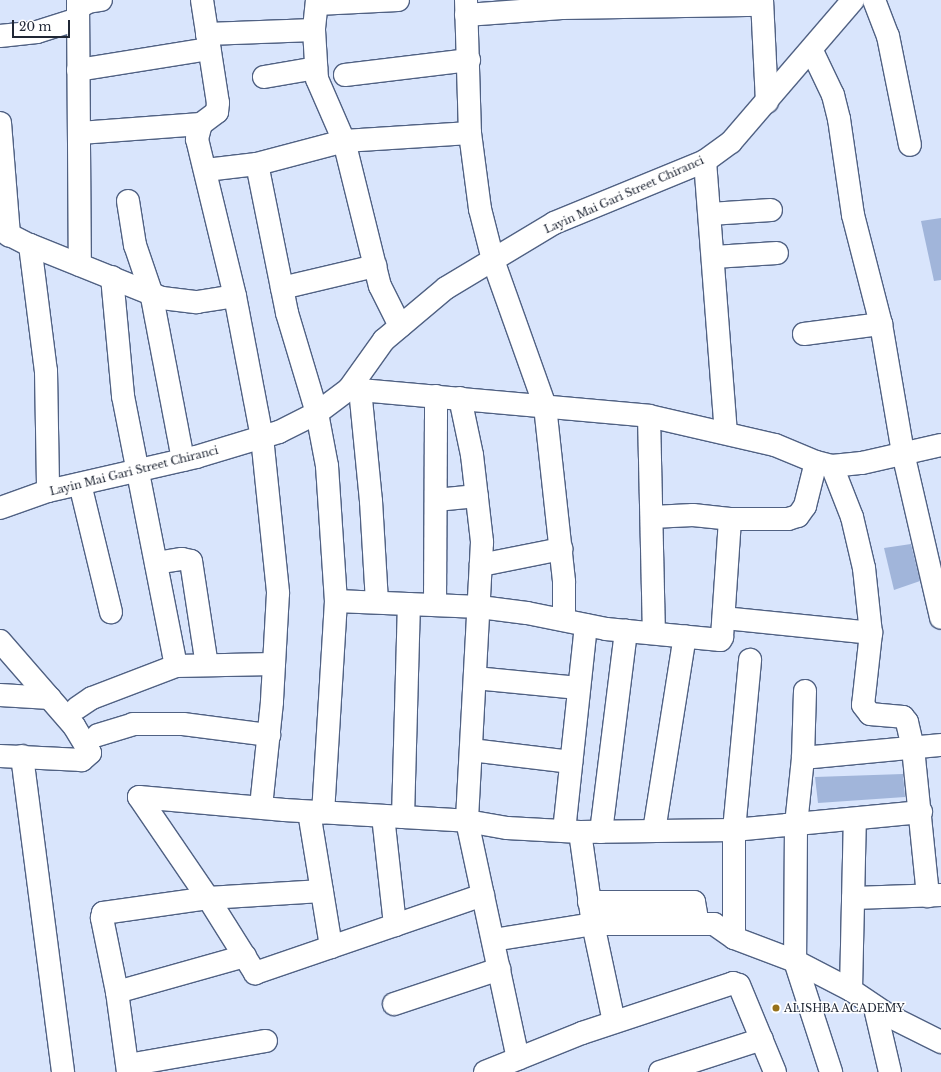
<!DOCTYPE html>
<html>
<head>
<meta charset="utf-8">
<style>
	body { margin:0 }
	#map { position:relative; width:941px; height:1072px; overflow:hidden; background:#d9e5fc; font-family:"Libre Baskerville",serif }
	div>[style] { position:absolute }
	.building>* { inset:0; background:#a1b5da }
	.roads { filter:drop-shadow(1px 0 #506183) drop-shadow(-1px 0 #506183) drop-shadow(0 1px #506183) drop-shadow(0 -1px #506183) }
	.minor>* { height:22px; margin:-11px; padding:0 11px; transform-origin:11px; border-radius:11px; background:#fff }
	.dots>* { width:11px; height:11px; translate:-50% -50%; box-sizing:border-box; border:2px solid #fff; border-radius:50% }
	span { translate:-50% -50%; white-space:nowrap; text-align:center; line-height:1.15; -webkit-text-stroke:3px #fff; paint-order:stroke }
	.street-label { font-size:11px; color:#202735 }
	.poi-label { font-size:11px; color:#202735 }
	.left { translate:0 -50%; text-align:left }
	.scale { position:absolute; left:12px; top:20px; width:58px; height:18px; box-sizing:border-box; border:2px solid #202735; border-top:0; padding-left:5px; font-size:12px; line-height:14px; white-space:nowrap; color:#202735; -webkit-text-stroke:3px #fff; paint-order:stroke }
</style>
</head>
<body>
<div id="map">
	<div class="building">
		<i style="clip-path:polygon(941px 218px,941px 280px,934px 281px,921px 221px)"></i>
		<i style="clip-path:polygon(911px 544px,920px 581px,894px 590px,884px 548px)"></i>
		<i style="clip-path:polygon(903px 774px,905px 797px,818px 803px,815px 777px)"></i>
	</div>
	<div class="roads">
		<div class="minor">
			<i style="left:78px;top:0;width:265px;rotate:89.6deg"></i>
			<i style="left:202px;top:0;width:104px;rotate:81.2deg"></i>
			<i style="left:218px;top:103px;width:9px;rotate:96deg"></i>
			<i style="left:217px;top:112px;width:20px;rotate:143deg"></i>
			<i style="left:201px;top:124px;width:16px;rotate:105deg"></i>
			<i style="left:197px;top:139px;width:162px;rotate:76.4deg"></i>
			<i style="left:235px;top:296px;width:144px;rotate:79.2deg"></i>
			<i style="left:262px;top:437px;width:157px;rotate:84.1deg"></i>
			<i style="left:278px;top:593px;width:109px;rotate:93.2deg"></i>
			<i style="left:272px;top:702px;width:106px;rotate:96deg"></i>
			<i style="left:317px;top:0;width:30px;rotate:96deg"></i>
			<i style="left:314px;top:30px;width:49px;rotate:86.5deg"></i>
			<i style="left:317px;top:79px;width:68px;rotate:66.5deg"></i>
			<i style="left:344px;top:141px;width:149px;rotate:76.1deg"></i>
			<i style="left:380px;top:286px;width:45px;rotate:63.4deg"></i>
			<i style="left:466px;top:0;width:133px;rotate:88.3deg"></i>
			<i style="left:470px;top:133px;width:77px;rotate:82.5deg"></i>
			<i style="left:480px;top:209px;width:53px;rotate:75.7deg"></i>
			<i style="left:493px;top:260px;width:155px;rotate:70.4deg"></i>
			<i style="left:545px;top:406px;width:177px;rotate:83.8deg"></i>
			<i style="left:564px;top:582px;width:38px;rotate:90deg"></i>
			<i style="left:762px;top:0;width:102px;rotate:87.2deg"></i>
			<i style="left:874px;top:0;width:39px;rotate:69deg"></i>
			<i style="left:888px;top:36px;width:111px;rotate:78.6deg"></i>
			<i style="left:317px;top:4px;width:81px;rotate:-2.8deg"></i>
			<i style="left:466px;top:15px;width:96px;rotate:-4.2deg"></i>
			<i style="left:562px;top:8px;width:200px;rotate:-0.9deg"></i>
			<i style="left:78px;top:19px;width:11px;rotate:-90deg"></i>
			<i style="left:78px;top:8px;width:12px;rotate:-31deg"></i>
			<i style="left:88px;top:2px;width:13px;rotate:-9deg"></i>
			<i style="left:207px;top:34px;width:107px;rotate:-2.1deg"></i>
			<i style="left:0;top:36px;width:37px;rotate:-6deg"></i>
			<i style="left:37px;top:32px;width:43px;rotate:-17.6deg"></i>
			<i style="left:812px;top:51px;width:49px;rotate:64.5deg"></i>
			<i style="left:833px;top:95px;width:25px;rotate:76deg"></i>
			<i style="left:839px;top:119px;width:97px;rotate:81.7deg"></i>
			<i style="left:853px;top:215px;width:113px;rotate:75.6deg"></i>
			<i style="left:881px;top:324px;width:131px;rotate:80.3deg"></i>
			<i style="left:903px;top:453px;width:169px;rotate:77deg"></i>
			<i style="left:78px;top:70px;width:133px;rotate:-9.1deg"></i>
			<i style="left:345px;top:75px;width:125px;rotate:-6.9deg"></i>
			<i style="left:264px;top:77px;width:53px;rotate:-9.8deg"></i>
			<i style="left:0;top:123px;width:113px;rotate:85.4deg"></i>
			<i style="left:80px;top:133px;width:121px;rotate:-4.3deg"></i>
			<i style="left:705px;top:161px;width:272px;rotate:85.6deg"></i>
			<i style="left:257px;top:164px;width:152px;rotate:78.6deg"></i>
			<i style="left:287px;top:313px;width:104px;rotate:73.3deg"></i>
			<i style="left:317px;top:413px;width:54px;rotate:79.3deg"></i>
			<i style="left:327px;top:466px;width:135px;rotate:86.2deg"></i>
			<i style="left:336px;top:601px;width:212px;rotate:93.5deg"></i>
			<i style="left:206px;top:170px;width:51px;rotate:-6.7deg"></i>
			<i style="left:257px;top:164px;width:90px;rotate:-14.8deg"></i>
			<i style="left:344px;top:141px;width:126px;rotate:-3.6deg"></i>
			<i style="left:128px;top:201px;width:45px;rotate:81deg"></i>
			<i style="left:135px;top:245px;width:50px;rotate:71.2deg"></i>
			<i style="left:151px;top:292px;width:171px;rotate:79.2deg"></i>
			<i style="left:710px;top:214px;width:61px;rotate:-3.8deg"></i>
			<i style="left:0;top:230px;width:34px;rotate:27deg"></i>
			<i style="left:30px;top:245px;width:142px;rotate:21.9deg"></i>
			<i style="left:162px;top:298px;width:35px;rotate:7deg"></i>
			<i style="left:197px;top:302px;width:38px;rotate:-9deg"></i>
			<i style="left:30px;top:245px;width:127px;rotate:82.8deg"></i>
			<i style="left:46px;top:371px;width:120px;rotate:89deg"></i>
			<i style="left:714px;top:257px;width:63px;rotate:-3.6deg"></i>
			<i style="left:112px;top:277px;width:120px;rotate:84.7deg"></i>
			<i style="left:123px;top:396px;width:275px;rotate:78.9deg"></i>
			<i style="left:282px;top:288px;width:96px;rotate:-13.3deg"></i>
			<i style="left:804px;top:334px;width:78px;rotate:-7.4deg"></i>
			<i style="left:349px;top:389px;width:301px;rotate:5.1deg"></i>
			<i style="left:649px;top:416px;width:129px;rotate:13deg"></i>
			<i style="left:775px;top:445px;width:44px;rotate:22.5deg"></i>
			<i style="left:816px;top:462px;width:16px;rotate:14deg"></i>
			<i style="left:832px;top:466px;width:30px;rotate:-6deg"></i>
			<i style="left:862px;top:463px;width:81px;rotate:-12.8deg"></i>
			<i style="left:360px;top:389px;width:113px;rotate:84.4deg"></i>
			<i style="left:371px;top:501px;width:101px;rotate:86.6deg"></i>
			<i style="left:460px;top:398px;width:58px;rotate:78.1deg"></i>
			<i style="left:472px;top:455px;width:88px;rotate:83.4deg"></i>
			<i style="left:482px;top:542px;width:279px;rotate:93.1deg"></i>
			<i style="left:467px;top:821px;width:243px;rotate:77.9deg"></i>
			<i style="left:649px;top:416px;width:217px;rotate:88.7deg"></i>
			<i style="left:832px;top:466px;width:55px;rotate:68.6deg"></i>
			<i style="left:852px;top:517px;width:52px;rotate:76.8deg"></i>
			<i style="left:864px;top:568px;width:65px;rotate:83.9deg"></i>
			<i style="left:871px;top:633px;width:72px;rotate:96.3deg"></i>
			<i style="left:863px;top:705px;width:11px;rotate:52deg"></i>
			<i style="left:870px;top:714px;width:33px;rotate:5deg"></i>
			<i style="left:903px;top:717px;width:6px;rotate:51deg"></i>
			<i style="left:907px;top:722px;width:27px;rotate:77deg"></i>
			<i style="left:913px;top:748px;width:149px;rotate:84.2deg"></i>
			<i style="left:80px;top:484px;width:132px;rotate:76.4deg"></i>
			<i style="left:436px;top:500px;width:41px;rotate:-5.6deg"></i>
			<i style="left:0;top:508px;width:51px;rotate:-19.5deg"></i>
			<i style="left:48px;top:491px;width:152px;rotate:-12.9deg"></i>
			<i style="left:196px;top:457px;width:87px;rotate:-16.8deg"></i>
			<i style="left:279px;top:432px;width:42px;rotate:-26.6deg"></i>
			<i style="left:317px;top:413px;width:40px;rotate:-37deg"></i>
			<i style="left:349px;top:389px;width:60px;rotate:-54.5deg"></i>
			<i style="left:384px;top:340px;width:81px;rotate:-40deg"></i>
			<i style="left:446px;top:288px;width:126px;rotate:-31deg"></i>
			<i style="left:554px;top:223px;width:163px;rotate:-22.3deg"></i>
			<i style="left:705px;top:161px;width:32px;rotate:-36deg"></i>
			<i style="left:731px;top:142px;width:187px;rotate:-49.3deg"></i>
			<i style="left:652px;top:517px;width:41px;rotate:-2.8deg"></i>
			<i style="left:693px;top:515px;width:37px;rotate:6deg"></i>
			<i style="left:730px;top:519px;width:58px"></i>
			<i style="left:788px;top:519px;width:10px;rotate:-17deg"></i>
			<i style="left:798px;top:516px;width:12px;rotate:-55deg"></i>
			<i style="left:805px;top:506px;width:45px;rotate:-76deg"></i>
			<i style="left:156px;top:563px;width:26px;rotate:-9deg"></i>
			<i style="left:182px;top:559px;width:9px;rotate:13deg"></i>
			<i style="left:191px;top:561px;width:105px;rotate:81.3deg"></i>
			<i style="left:481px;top:565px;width:82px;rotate:-11.3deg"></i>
			<i style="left:336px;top:601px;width:144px;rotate:2.4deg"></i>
			<i style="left:480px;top:607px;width:47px;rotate:7.3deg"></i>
			<i style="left:527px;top:613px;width:81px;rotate:11.4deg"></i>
			<i style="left:606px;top:629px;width:115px;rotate:5.5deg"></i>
			<i style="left:720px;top:640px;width:4px;rotate:-56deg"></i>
			<i style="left:722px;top:637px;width:118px;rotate:-86.1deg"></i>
			<i style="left:435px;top:605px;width:209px;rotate:-89.7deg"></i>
			<i style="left:724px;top:618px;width:148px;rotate:5.8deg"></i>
			<i style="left:0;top:641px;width:113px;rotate:49deg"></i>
			<i style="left:74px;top:726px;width:31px;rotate:59deg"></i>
			<i style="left:90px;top:753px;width:11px;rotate:139deg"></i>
			<i style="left:82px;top:760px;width:82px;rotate:-177.2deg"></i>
			<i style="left:475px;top:678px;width:104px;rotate:5.5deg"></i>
			<i style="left:805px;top:691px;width:67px;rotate:91.7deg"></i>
			<i style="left:803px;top:758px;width:67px;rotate:96deg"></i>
			<i style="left:796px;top:825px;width:136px;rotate:90.4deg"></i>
			<i style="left:795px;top:961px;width:117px;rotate:72deg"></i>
			<i style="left:0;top:695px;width:50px;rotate:3.4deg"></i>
			<i style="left:77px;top:708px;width:18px;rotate:-34deg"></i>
			<i style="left:92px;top:698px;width:90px;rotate:-20.9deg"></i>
			<i style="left:176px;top:666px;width:98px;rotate:-1.2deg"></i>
			<i style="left:98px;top:735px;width:37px;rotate:-17deg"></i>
			<i style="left:133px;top:724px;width:50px"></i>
			<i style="left:183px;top:724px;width:87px;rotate:7.3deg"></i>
			<i style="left:471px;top:750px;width:101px;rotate:6.8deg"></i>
			<i style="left:22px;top:756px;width:319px;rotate:82.6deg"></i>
			<i style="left:803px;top:758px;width:139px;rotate:-5.4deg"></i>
			<i style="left:139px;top:797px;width:146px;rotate:5.1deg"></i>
			<i style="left:284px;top:810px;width:183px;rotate:3.4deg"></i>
			<i style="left:467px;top:821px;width:41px;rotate:9.9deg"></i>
			<i style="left:507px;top:828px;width:73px;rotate:3.1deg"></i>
			<i style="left:580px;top:832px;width:154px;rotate:-0.7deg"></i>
			<i style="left:734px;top:830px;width:188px;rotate:-5.5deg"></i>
			<i style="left:139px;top:797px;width:122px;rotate:55.7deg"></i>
			<i style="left:208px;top:898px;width:89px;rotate:57.9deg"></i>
			<i style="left:255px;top:973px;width:241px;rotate:-18.9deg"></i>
			<i style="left:309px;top:812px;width:137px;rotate:80.7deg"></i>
			<i style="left:383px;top:816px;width:110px;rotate:83.7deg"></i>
			<i style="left:403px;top:817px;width:213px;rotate:-88.4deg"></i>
			<i style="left:564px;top:831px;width:207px;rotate:-83.9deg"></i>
			<i style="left:654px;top:831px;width:197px;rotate:-81deg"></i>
			<i style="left:580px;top:832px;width:93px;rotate:82deg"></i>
			<i style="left:593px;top:924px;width:100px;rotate:77.9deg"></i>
			<i style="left:601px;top:832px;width:203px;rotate:-82.9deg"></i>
			<i style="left:853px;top:898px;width:88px;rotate:-2deg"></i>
			<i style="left:589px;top:902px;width:105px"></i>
			<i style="left:694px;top:902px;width:22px;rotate:80deg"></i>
			<i style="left:734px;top:938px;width:108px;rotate:-90deg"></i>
			<i style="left:734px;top:830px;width:171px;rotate:-84.6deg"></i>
			<i style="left:493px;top:940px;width:101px;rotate:-9.1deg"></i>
			<i style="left:593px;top:924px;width:121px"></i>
			<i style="left:714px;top:924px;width:24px;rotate:35deg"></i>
			<i style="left:734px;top:938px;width:65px;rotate:20.7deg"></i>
			<i style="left:795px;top:961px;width:63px;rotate:27.4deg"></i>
			<i style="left:851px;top:990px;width:48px;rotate:34deg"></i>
			<i style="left:891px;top:1017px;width:56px;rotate:26.6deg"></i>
			<i style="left:851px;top:990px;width:171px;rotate:-88.7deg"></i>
			<i style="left:117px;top:992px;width:133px;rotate:-15.7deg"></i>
			<i style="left:394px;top:1004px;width:111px;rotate:-18.4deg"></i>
			<i style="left:875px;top:1008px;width:66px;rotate:76.8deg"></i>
			<i style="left:128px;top:1065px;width:140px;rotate:-9.9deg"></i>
			<i style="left:128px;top:1072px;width:81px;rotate:-97.8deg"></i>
			<i style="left:117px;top:992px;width:76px;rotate:-101.5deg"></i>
			<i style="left:102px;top:918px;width:5px;rotate:-79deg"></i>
			<i style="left:103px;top:913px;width:106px;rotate:-8.1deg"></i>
			<i style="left:208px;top:898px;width:114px;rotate:-3.5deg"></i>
			<i style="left:485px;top:1072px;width:105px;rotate:-21.9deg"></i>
			<i style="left:582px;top:1033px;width:159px;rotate:-18.3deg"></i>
			<i style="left:733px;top:983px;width:6px;rotate:18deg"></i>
			<i style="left:739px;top:985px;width:94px;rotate:67.5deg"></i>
			<i style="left:660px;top:1072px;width:107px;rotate:-17.9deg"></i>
		</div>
	</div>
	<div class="dots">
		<i style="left:776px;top:1008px;background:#97721b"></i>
	</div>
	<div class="street-label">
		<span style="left:624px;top:195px;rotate:-24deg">Layin Mai Gari Street Chiranci</span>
		<span style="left:134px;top:471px;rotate:-14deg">Layin Mai Gari Street Chiranci</span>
	</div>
	<div class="poi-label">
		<span class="left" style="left:784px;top:1008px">ALISHBA ACADEMY</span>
	</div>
	<div class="scale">20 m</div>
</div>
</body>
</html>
